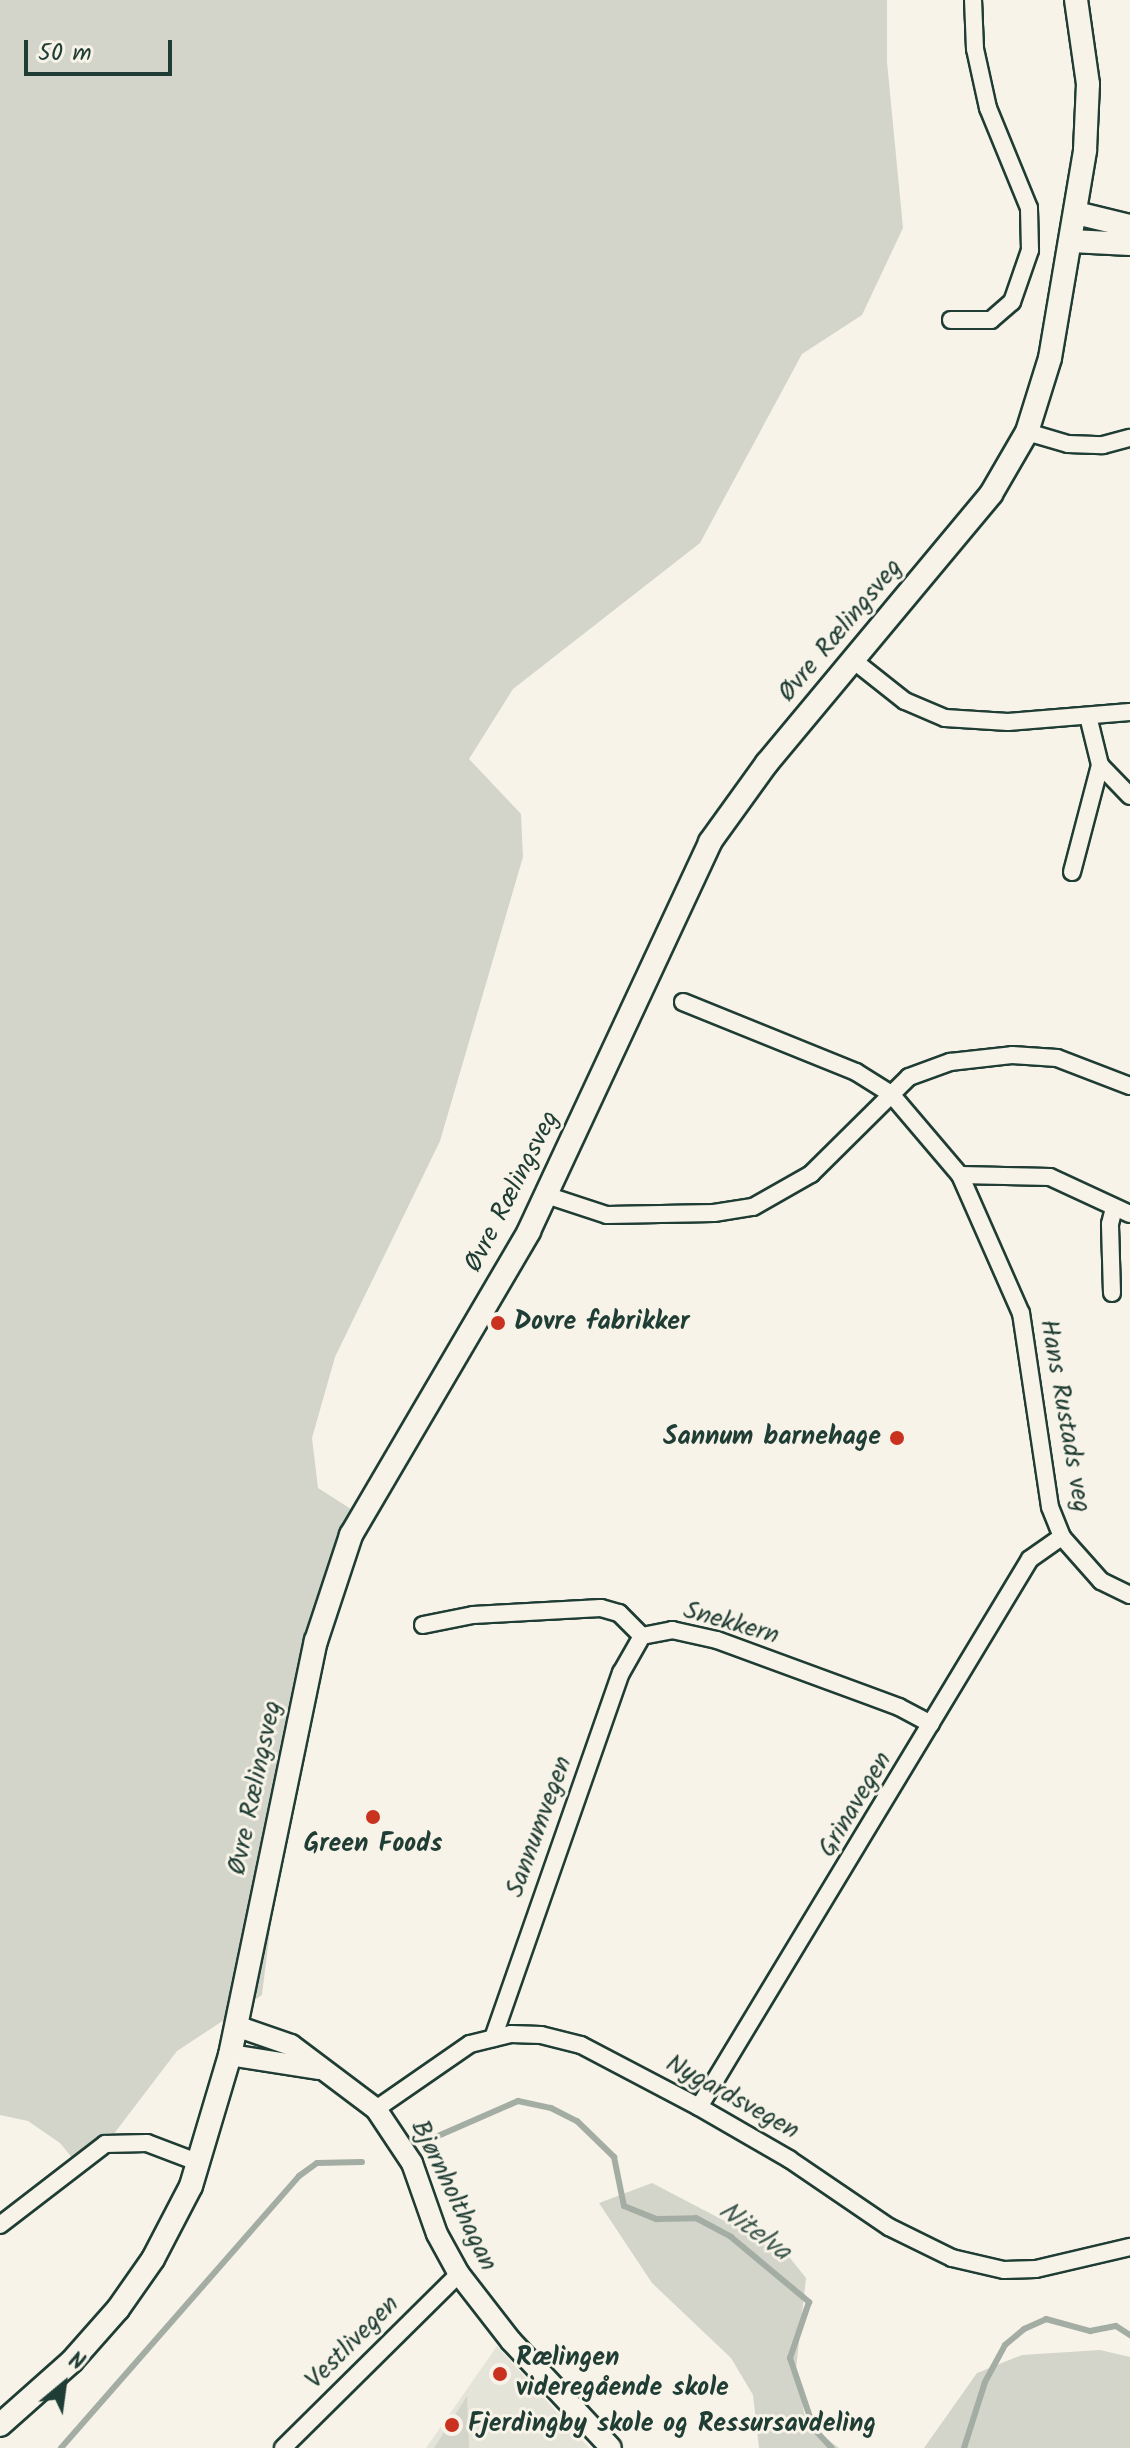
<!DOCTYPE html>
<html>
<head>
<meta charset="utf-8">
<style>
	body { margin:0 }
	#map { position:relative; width:1130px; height:2448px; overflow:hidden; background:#f7f3e8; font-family:Kalam,sans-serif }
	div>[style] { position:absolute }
	.built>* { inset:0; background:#e5e4d9 }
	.green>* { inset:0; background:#d3d5ca }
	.stream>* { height:6px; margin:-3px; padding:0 3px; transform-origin:3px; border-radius:3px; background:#a4ada3 }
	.roads { filter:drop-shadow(2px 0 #1f3d34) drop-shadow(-2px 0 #1f3d34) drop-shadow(0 2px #1f3d34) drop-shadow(0 -2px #1f3d34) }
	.minor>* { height:16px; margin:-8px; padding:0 8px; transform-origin:8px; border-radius:8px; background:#f7f3e8 }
	.tertiary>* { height:20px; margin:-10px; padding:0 10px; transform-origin:10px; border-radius:10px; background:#f7f3e8 }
	.secondary>* { height:22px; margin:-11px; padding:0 11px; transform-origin:11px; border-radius:11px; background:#f7f3e8 }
	.dots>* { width:22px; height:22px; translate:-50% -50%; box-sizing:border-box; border:4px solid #f7f3e8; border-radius:50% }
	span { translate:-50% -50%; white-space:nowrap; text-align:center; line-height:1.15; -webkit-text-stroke:6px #f7f3e8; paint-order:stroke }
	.street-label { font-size:26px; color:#1f3d34 }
	.poi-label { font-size:26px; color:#1f3d34; font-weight:700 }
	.left { translate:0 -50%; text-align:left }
	.right { translate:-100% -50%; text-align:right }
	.water-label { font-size:28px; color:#405950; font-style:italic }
	.north { position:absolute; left:24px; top:2344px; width:80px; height:80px; -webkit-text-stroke:6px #f7f3e8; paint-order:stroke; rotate:29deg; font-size:22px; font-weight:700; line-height:32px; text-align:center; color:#1f3d34 }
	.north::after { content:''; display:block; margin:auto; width:28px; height:36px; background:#1f3d34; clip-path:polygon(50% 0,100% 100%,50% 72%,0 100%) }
	.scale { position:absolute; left:24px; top:40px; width:148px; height:36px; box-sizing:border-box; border:4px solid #1f3d34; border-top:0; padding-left:10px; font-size:24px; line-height:28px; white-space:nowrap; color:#1f3d34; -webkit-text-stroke:6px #f7f3e8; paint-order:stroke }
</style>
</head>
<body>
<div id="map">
	<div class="built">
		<i style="clip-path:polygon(497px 2346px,589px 2448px,426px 2448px)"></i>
	</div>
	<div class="green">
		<i style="clip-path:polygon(0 0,887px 0,887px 62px,903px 228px,862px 315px,802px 354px,700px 543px,513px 689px,469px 759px,521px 814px,523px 857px,440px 1141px,335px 1357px,312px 1438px,318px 1488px,368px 1520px,316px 1656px,308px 1744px,271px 1922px,262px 1995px,177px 2051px,97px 2156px,78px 2165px,60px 2143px,28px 2121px,0 2115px)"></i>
		<i style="clip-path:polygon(652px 2183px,786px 2253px,806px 2278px,796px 2369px,806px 2423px,839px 2448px,759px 2448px,753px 2395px,731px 2358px,652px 2283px,599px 2203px)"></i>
		<i style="clip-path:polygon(1100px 2350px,1130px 2357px,1130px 2448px,924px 2448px,977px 2373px,1022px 2355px)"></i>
		<i style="clip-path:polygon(467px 2396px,469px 2448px,434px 2448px)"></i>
	</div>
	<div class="stream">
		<i style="left:431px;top:2139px;width:95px;rotate:-23.6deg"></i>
		<i style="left:518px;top:2101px;width:34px;rotate:12deg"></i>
		<i style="left:551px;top:2108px;width:29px;rotate:27deg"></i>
		<i style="left:577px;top:2121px;width:52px;rotate:44.2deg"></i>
		<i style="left:614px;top:2157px;width:50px;rotate:78.5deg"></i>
		<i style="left:624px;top:2206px;width:35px;rotate:22deg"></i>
		<i style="left:657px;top:2219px;width:39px;rotate:-1deg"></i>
		<i style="left:696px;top:2218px;width:40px;rotate:28deg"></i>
		<i style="left:731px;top:2237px;width:102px;rotate:39.8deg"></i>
		<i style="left:809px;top:2302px;width:59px;rotate:108.7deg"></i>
		<i style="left:790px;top:2358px;width:75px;rotate:71.3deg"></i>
		<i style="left:814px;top:2429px;width:26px;rotate:47deg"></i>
		<i style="left:61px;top:2448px;width:361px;rotate:-48.8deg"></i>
		<i style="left:299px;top:2176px;width:22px;rotate:-36deg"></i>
		<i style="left:317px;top:2163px;width:45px;rotate:-1.3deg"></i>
		<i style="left:964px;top:2448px;width:69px;rotate:-72.3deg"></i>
		<i style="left:985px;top:2382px;width:42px;rotate:-61.6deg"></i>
		<i style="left:1005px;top:2345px;width:25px;rotate:-40deg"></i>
		<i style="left:1024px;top:2329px;width:24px;rotate:-24deg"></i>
		<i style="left:1046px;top:2319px;width:46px;rotate:15.3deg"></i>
		<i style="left:1090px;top:2331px;width:26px;rotate:-11deg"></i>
		<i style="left:1116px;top:2326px;width:17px;rotate:33deg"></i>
	</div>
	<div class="roads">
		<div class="minor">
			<i style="left:951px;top:320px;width:40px"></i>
			<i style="left:991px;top:320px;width:28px;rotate:-41deg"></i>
			<i style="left:1012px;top:302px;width:55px;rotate:-70.9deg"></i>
			<i style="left:1030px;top:250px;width:42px;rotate:-91.4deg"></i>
			<i style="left:1029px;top:208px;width:108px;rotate:-112.3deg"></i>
			<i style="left:988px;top:108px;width:60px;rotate:-102.4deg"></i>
			<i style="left:975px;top:49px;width:49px;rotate:-92.3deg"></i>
			<i style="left:1027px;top:432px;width:43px;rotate:16.3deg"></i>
			<i style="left:1068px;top:444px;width:35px;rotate:2deg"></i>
			<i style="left:1103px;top:445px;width:28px;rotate:-15deg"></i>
			<i style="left:853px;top:660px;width:66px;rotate:38.3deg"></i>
			<i style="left:905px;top:701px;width:43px;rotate:23deg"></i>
			<i style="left:945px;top:718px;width:63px;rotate:3.6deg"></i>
			<i style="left:1008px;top:722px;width:122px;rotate:-4.7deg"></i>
			<i style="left:1088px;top:716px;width:50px;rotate:76.2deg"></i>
			<i style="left:1100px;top:765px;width:43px;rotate:45.9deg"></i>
			<i style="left:1072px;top:872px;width:111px;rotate:-75.3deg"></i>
			<i style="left:683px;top:1002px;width:187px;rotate:22deg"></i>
			<i style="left:856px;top:1072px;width:41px;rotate:32.2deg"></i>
			<i style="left:891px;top:1094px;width:106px;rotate:49.6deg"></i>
			<i style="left:960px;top:1175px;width:151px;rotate:66.2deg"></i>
			<i style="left:1021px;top:1313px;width:196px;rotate:81.5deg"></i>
			<i style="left:1050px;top:1507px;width:32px;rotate:68deg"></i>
			<i style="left:1062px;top:1537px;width:59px;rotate:48.4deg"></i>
			<i style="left:1101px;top:1581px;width:32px;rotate:26deg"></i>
			<i style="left:960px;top:1175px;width:90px;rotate:1.3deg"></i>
			<i style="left:1050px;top:1177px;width:88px;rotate:24.8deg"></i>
			<i style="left:546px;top:1195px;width:64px;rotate:18.2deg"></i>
			<i style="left:607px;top:1215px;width:107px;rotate:-1.1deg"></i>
			<i style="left:714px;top:1213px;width:39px;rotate:-9deg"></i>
			<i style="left:753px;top:1207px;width:67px;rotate:-29.6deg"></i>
			<i style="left:811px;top:1174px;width:138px;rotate:-44.7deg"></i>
			<i style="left:909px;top:1077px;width:44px;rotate:-20.1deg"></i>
			<i style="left:950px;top:1062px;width:62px;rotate:-6.4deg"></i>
			<i style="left:1012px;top:1055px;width:45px;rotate:3.8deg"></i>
			<i style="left:1057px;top:1058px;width:78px;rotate:21deg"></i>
			<i style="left:1112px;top:1293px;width:69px;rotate:-91.7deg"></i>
			<i style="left:1110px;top:1224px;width:16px;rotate:-76deg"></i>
			<i style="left:423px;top:1625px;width:51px;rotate:-11.3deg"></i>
			<i style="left:473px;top:1615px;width:128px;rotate:-3.1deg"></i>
			<i style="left:601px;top:1608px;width:19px;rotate:16deg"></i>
			<i style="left:619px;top:1613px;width:33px;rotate:45deg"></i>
			<i style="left:493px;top:2038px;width:387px;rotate:-70.7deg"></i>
			<i style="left:621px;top:1673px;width:43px;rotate:-60.4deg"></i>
			<i style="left:642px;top:1636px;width:31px;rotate:-11deg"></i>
			<i style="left:672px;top:1630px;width:46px;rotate:12.5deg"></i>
			<i style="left:717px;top:1640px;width:194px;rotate:20.2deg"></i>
			<i style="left:899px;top:1707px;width:36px;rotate:28deg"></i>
			<i style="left:699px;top:2107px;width:640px;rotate:-58.87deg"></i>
			<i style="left:1030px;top:1559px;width:39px;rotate:-35deg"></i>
			<i style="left:376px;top:2109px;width:114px;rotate:-34.7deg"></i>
			<i style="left:470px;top:2044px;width:42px;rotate:-13.7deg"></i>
			<i style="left:511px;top:2034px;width:30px;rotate:2deg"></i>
			<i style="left:541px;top:2035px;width:41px;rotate:14deg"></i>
			<i style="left:581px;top:2045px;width:133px;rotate:27.7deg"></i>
			<i style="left:699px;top:2107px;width:104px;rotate:30deg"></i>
			<i style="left:789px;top:2159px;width:121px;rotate:34.2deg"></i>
			<i style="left:889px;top:2227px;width:70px;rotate:26.2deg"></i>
			<i style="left:952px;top:2258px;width:53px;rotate:13deg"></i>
			<i style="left:1004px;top:2270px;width:32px;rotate:-2deg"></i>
			<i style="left:1036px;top:2269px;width:97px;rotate:-13.2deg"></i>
			<i style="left:0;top:2225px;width:133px;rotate:-37.6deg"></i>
			<i style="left:105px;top:2144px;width:42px;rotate:-1.4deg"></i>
			<i style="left:147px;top:2143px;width:57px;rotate:20.7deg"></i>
			<i style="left:283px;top:2448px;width:247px;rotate:-44.7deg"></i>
		</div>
		<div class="tertiary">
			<i style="left:236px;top:2026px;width:58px;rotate:19.1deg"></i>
			<i style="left:291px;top:2045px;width:106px;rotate:37deg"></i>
			<i style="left:376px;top:2109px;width:65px;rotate:56.3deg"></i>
			<i style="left:412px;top:2163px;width:75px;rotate:70.6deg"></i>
			<i style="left:437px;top:2234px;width:46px;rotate:61.2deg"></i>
			<i style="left:459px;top:2274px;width:85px;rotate:52.2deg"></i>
			<i style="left:511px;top:2341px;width:146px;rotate:46.9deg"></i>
			<i style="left:230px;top:2055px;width:89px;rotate:9deg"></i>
		</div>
		<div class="secondary">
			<i style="left:1076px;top:213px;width:56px;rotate:13.5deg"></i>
			<i style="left:1071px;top:241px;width:59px;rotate:2.9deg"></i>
			<i style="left:0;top:2425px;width:96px;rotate:-41.6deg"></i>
			<i style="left:72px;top:2361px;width:69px;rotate:-48.5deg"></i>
			<i style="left:118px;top:2309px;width:61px;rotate:-55deg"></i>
			<i style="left:153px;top:2259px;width:82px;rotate:-62.5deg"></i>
			<i style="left:191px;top:2186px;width:137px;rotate:-73.4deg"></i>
			<i style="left:230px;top:2055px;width:423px;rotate:-78.3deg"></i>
			<i style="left:316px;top:1641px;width:112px;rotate:-71.7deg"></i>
			<i style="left:351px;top:1535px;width:352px;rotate:-59.6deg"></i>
			<i style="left:529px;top:1231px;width:429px;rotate:-65deg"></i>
			<i style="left:710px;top:842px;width:97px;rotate:-54.2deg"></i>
			<i style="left:767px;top:763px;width:350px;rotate:-50.2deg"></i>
			<i style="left:991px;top:494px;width:72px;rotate:-59.9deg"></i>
			<i style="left:1027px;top:432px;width:77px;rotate:-72.7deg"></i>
			<i style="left:1050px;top:358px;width:211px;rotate:-80.4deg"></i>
			<i style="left:1085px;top:150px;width:66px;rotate:-87.4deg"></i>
			<i style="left:1088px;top:84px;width:85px;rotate:-98.1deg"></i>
		</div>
	</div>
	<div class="dots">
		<i style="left:498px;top:1323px;background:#c8321e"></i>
		<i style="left:897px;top:1438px;background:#c8321e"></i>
		<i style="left:373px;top:1817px;background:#c8321e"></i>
		<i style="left:500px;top:2374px;background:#c8321e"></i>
		<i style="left:452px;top:2425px;background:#c8321e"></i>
	</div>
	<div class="street-label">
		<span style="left:841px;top:631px;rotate:-50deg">Øvre Rælingsveg</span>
		<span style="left:513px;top:1192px;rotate:-63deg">Øvre Rælingsveg</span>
		<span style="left:1064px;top:1416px;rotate:80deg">Hans Rustads veg</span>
		<span style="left:731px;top:1624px;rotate:16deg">Snekkern</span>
		<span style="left:256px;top:1788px;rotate:-78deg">Øvre Rælingsveg</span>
		<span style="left:856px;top:1805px;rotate:-59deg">Grinavegen</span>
		<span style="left:540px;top:1827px;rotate:-70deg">Sannumvegen</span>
		<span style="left:732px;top:2098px;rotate:29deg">Nygardsvegen</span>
		<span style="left:453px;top:2196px;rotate:64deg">Bjørnholthagan</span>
		<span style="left:353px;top:2343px;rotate:-45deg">Vestlivegen</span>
	</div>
	<div class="poi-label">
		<span class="left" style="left:514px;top:1323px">Dovre fabrikker</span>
		<span class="right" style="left:881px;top:1438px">Sannum barnehage</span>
		<span style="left:373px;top:1845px">Green Foods</span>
		<span class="left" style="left:516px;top:2374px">Rælingen<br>videregående skole</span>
		<span class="left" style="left:468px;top:2425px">Fjerdingby skole og Ressursavdeling</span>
	</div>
	<div class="water-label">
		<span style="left:754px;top:2232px;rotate:36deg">Nitelva</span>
	</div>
	<div class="north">N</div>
	<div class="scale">50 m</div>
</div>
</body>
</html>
